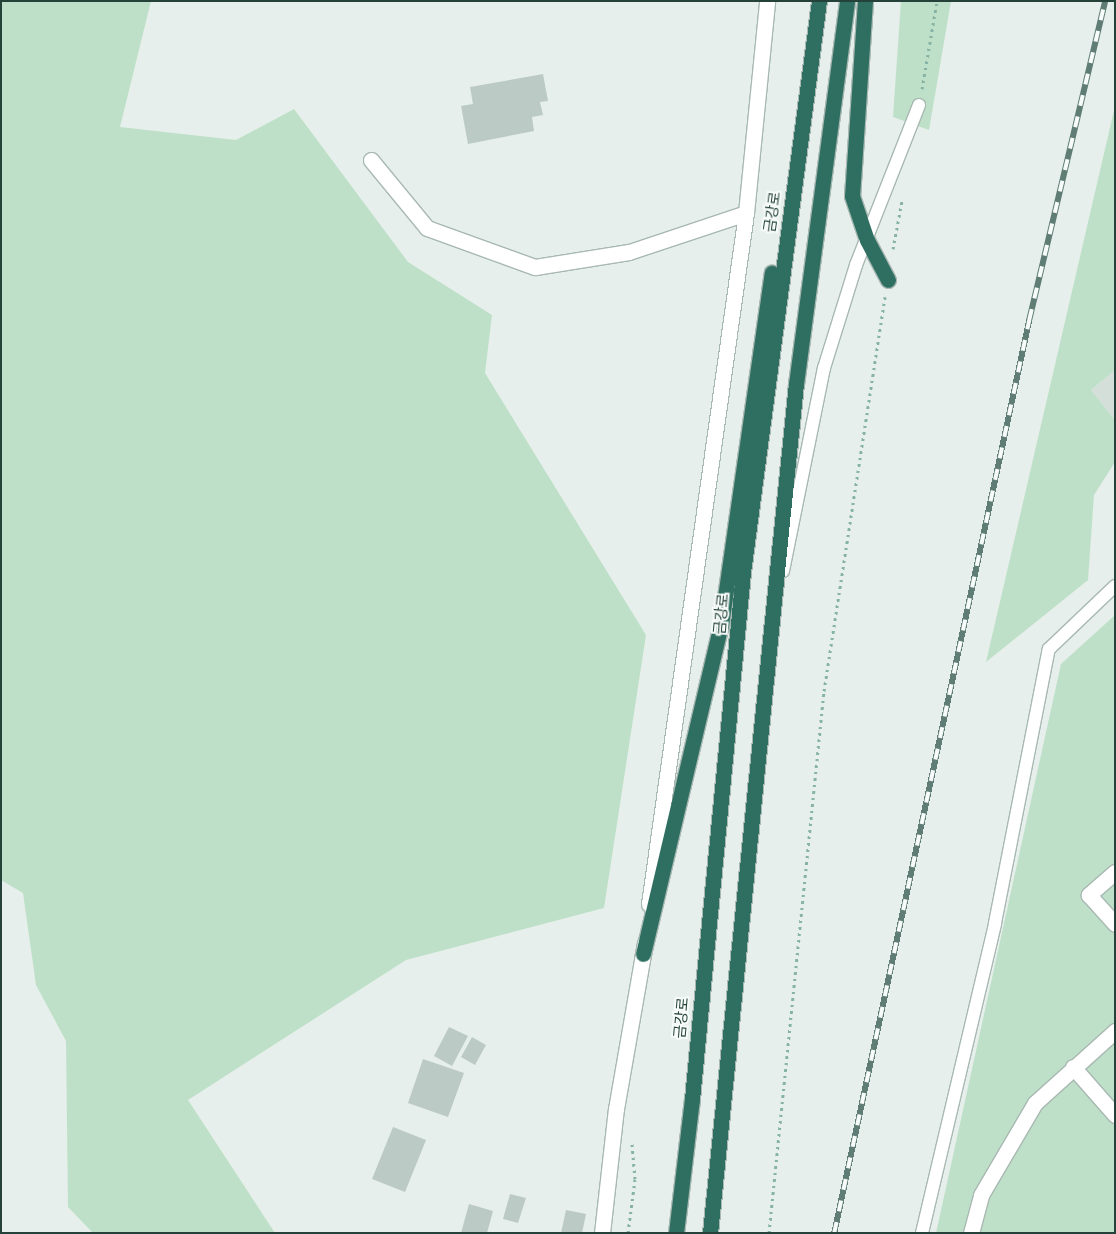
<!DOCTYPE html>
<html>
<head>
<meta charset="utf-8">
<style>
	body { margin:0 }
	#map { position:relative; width:1116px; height:1234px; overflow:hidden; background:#e6efeb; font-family:"Varela Round","Noto Sans KR",sans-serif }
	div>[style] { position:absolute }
	.built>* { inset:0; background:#d4dfda }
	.green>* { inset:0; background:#bfe0c8 }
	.building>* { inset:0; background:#bbcac4 }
	.path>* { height:3px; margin-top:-1.5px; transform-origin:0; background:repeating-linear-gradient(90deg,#86b3a5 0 2.5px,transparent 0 6.5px) }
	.roads { filter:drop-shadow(1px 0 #a8b8b2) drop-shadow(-1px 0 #a8b8b2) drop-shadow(0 1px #a8b8b2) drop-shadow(0 -1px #a8b8b2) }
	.lane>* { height:12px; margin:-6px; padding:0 6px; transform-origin:6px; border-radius:6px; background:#fff }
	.street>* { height:15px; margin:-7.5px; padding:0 7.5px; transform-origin:7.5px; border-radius:7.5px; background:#fff }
	.secondary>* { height:15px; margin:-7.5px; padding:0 7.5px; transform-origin:7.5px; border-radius:7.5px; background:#fff }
	.highway>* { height:15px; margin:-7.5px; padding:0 7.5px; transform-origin:7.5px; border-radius:7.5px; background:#2f6f62 }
	.rail>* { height:5.5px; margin-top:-2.75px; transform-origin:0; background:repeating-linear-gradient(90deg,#f7fbf9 0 11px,#5f7d75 0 22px); box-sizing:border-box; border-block:1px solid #5f7d75 }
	span { translate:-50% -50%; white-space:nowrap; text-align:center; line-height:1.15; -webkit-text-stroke:4px #f7fbf9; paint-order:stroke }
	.street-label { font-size:15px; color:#24423a }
	.frame { position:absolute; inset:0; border:2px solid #24423a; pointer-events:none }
</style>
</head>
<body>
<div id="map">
	<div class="built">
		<i style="clip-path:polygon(1115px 370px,1115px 420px,1091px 390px)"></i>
	</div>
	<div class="green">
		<i style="clip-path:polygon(1px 1px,151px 1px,120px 127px,236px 140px,294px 109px,408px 262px,492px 315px,485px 373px,646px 635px,604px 908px,406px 960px,188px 1100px,275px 1233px,93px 1233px,68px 1207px,66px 1041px,36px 985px,23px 893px,1px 880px)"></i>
		<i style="clip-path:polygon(901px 1px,951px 1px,929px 130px,893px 117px)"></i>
		<i style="clip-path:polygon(1115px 106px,1115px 370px,1091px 390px,1115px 420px,1115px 462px,1094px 495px,1088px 580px,986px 662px)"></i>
		<i style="clip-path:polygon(1115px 615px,1115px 1233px,936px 1233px,1061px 664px)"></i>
	</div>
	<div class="building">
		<i style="clip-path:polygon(543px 74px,548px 101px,540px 102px,543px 115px,532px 117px,534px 131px,468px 144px,461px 106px,473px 104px,470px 87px)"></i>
		<i style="clip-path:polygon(449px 1027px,468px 1036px,452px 1066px,434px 1056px)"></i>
		<i style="clip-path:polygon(472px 1037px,486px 1045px,475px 1065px,461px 1057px)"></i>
		<i style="clip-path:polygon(423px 1059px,464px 1073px,448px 1117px,408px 1103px)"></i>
		<i style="clip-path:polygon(393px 1127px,426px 1140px,405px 1192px,372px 1179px)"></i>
		<i style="clip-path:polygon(510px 1194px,526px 1198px,518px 1223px,503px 1219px)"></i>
		<i style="clip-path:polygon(469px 1204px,493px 1211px,487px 1233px,461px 1233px)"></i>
		<i style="clip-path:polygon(566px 1210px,586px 1214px,582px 1233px,561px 1233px)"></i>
	</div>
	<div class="path">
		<i style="left:922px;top:89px;width:89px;rotate:-80.3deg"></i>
		<i style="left:893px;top:249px;width:49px;rotate:-79.4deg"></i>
		<i style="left:628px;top:1233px;width:54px;rotate:-82.6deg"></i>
		<i style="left:635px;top:1179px;width:38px;rotate:-95deg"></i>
		<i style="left:769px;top:1233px;width:545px;rotate:-84.21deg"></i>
		<i style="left:824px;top:691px;width:399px;rotate:-81.2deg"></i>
	</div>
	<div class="roads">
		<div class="lane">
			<i style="left:783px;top:571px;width:207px;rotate:-78.6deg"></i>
			<i style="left:824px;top:368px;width:108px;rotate:-72.7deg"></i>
			<i style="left:856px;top:265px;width:172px;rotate:-68.5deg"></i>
			<i style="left:922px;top:1233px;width:318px;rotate:-76.7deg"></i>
			<i style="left:995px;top:923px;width:279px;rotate:-78.9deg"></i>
			<i style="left:1049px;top:649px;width:91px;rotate:-43.7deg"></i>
		</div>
		<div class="street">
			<i style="left:371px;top:160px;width:88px;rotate:50.5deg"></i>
			<i style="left:427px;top:228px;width:115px;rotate:19.9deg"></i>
			<i style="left:535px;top:267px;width:95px;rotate:-9.1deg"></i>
			<i style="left:629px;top:252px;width:123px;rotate:-18.4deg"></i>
			<i style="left:1115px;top:872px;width:35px;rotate:139deg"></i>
			<i style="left:1089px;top:895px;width:39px;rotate:48deg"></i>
			<i style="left:1073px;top:1067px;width:64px;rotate:48.8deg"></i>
			<i style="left:971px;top:1233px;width:39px;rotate:-75deg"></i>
			<i style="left:981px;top:1195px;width:107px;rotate:-59.6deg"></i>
			<i style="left:1035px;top:1103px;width:108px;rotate:-42deg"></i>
		</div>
		<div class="secondary">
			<i style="left:649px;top:904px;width:698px;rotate:-82.01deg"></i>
			<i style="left:746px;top:213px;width:213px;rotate:-84.3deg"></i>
			<i style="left:602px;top:1233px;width:125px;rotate:-83.6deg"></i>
			<i style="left:616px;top:1109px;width:169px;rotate:-80.1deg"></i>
		</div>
		<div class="highway">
			<i style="left:865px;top:1px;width:195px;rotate:93.8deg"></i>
			<i style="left:852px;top:196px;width:46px;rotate:71.2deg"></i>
			<i style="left:867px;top:240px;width:45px;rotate:62.3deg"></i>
			<i style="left:643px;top:954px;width:338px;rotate:-76.7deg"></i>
			<i style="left:721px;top:625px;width:356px;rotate:-81.8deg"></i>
			<i style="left:676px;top:1233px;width:135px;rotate:-83.2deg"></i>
			<i style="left:692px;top:1099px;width:529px;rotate:-84.47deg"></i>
			<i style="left:743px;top:572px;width:576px;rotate:-82.42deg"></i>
			<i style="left:710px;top:1233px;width:853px;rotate:-84.22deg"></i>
			<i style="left:796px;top:384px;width:386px;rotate:-82.4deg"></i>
		</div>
	</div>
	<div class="rail">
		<i style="left:834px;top:1233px;width:934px;rotate:-77.94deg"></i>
		<i style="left:1029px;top:320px;width:328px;rotate:-76.6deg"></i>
	</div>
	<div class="street-label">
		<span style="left:773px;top:212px;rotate:-82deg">금강로</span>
		<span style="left:722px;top:614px;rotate:-85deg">금강로</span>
		<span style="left:682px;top:1018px;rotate:-85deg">금강로</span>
	</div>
	<div class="frame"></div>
</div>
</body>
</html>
